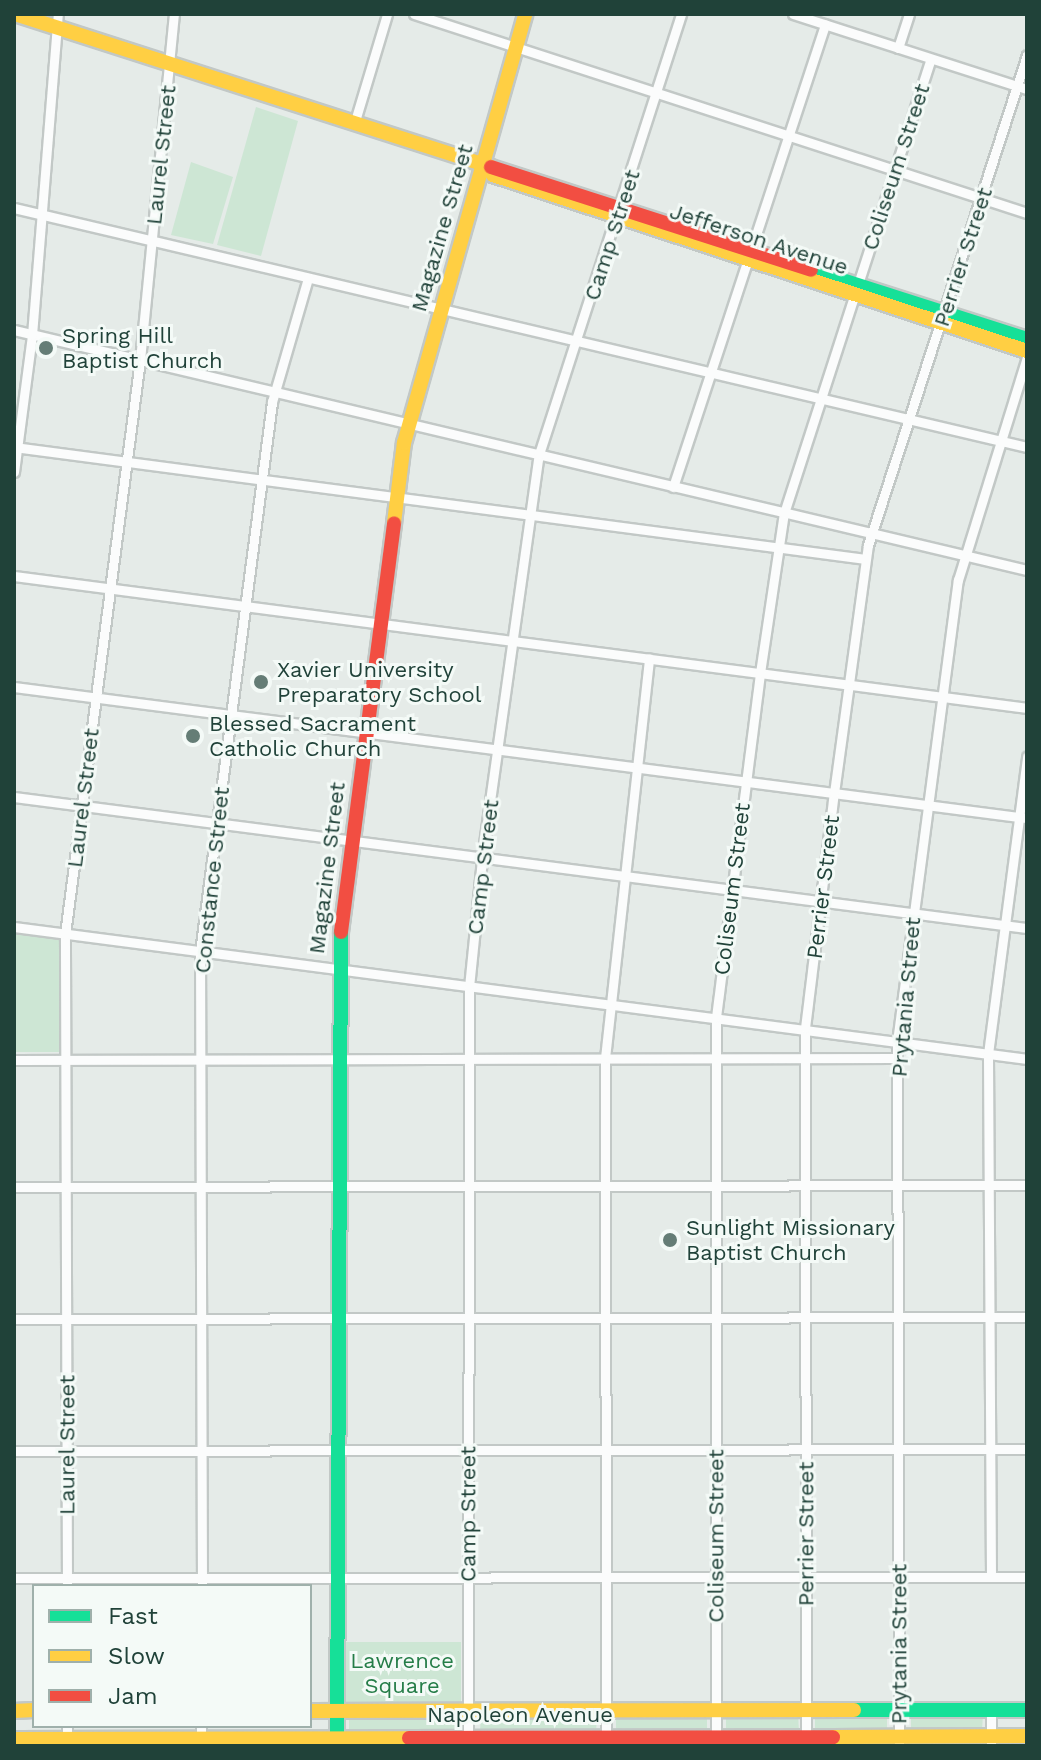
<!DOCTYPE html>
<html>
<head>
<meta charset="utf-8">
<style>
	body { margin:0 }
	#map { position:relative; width:1041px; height:1760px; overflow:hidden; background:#e5ebe8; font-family:"Work Sans",sans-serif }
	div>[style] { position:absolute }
	.green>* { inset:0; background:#cde6d4 }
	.roads { filter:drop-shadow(2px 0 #c2c8c6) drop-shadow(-2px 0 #c2c8c6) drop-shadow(0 2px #c2c8c6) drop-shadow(0 -2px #c2c8c6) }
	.street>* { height:9px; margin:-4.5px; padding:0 4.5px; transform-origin:4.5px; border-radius:4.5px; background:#fbfcfc }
	.fast>* { height:14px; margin:-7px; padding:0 7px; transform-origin:7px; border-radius:7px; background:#16e098 }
	.slow>* { height:14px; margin:-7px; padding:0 7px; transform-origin:7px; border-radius:7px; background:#ffcf43 }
	.jam>* { height:14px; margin:-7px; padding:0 7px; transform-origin:7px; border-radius:7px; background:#f24e42 }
	.dots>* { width:22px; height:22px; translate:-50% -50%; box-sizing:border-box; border:4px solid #f4faf7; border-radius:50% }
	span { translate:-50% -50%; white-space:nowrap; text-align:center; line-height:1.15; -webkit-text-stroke:6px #f4faf7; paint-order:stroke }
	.street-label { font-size:22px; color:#204239 }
	.poi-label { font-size:22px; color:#204239 }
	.left { translate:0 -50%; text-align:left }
	.park-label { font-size:22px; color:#257d48 }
	.frame { position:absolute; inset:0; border:16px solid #204239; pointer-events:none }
	.legend { position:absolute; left:32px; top:1584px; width:280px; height:144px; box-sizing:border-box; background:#f4faf7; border:2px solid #9fb0ab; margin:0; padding:10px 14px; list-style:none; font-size:24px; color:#204239 }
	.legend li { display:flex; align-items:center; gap:16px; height:40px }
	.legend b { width:40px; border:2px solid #9fb0ab }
</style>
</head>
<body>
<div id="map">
	<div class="green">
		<i style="clip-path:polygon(256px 107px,298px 121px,261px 256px,217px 245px)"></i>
		<i style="clip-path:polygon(191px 162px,233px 177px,213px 244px,171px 235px)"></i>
		<i style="clip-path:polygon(14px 932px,59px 938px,59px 1052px,14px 1052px)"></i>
		<i style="clip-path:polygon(343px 1642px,461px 1642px,461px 1704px,344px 1705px)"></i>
		<i style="clip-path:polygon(726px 1714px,798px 1714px,799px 1731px,726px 1732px)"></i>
		<i style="clip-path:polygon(815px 1714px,887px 1715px,887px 1730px,815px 1730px)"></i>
		<i style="clip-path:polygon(911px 1714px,983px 1714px,982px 1730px,911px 1730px)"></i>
		<i style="clip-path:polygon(349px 1715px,458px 1715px,457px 1732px,349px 1731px)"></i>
		<i style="clip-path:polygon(481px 1715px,597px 1715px,596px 1732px,480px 1731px)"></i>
		<i style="clip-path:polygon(616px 1715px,707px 1715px,707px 1731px,616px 1731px)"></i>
	</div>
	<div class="roads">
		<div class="street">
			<i style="left:414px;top:14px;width:644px;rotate:17.99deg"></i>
			<i style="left:793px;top:14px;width:246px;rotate:17.8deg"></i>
			<i style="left:898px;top:48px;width:36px;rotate:-72deg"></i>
			<i style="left:355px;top:121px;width:112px;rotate:-73.3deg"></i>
			<i style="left:14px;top:208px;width:1041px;rotate:13.28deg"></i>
			<i style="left:14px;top:330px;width:1041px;rotate:13.33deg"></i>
			<i style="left:14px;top:447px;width:859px;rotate:7.49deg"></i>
			<i style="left:14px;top:472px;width:138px;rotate:-82.5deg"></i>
			<i style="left:32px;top:335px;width:322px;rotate:-85.4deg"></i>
			<i style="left:673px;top:487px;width:487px;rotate:-71.8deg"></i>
			<i style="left:14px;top:576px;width:1022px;rotate:7.42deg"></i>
			<i style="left:14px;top:687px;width:1021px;rotate:7.37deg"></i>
			<i style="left:14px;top:797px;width:1021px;rotate:7.37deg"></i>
			<i style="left:14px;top:927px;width:1022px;rotate:7.42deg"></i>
			<i style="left:14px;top:1060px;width:883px;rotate:-0.13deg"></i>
			<i style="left:14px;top:1187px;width:1013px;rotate:-0.11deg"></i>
			<i style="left:14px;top:1319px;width:1013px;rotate:-0.11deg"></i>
			<i style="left:14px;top:1451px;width:1013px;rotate:-0.11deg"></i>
			<i style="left:991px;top:1577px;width:523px;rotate:-90.33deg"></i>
			<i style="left:988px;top:1054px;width:300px;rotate:-82.5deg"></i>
			<i style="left:14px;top:1578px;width:1013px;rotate:-0.06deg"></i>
			<i style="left:67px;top:1586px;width:652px;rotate:-90.18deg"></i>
			<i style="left:65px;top:934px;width:579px;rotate:-82.56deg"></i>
			<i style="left:140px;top:360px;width:348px;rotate:-84.4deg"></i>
			<i style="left:202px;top:1586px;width:634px;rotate:-90.18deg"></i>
			<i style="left:200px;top:952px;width:555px;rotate:-82.54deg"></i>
			<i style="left:272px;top:402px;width:129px;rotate:-73.8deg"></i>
			<i style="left:991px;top:1710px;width:36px;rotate:90deg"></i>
			<i style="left:67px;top:1726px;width:20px;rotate:90deg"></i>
			<i style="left:201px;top:1746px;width:20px;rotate:-90deg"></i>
			<i style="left:468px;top:1746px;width:759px;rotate:-89.92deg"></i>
			<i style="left:469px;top:987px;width:130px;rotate:-84.2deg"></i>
			<i style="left:482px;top:858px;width:408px;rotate:-82deg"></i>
			<i style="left:539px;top:454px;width:462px;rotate:-72.1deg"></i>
			<i style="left:606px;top:1746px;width:688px;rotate:-90.08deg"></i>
			<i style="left:605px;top:1058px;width:402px;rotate:-83.7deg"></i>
			<i style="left:716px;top:1746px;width:729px;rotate:-90deg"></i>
			<i style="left:716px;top:1017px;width:347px;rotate:-82.7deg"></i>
			<i style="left:760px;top:673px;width:162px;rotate:-81.5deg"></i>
			<i style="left:784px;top:513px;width:477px;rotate:-72.1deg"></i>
			<i style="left:806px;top:1746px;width:718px;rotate:-90.08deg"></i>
			<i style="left:805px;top:1028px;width:237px;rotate:-83deg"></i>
			<i style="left:834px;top:793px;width:250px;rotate:-82.2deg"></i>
			<i style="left:868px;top:545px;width:515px;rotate:-72.02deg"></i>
			<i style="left:899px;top:1746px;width:704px;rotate:-90.16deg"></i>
			<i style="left:897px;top:1042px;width:466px;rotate:-82.5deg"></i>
			<i style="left:958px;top:580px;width:233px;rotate:-72.8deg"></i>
		</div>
		<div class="fast">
			<i style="left:811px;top:270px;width:227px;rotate:17.7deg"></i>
			<i style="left:854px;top:1710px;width:173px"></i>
			<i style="left:337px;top:1746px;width:814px;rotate:-89.72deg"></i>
		</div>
		<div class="slow">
			<i style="left:15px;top:14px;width:500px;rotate:17.8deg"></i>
			<i style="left:483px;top:161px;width:17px;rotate:54deg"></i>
			<i style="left:493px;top:175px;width:562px;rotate:18.24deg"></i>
			<i style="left:394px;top:523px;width:81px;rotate:-82.9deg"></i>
			<i style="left:404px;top:443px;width:446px;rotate:-74.2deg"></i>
			<i style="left:14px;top:1711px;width:20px;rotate:-3deg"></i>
			<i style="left:310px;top:1711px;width:544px;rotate:-0.11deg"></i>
			<i style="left:833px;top:1737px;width:194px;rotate:-0.3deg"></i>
			<i style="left:14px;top:1739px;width:395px;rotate:-0.1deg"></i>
		</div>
		<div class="jam">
			<i style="left:491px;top:167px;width:336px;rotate:17.8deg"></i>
			<i style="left:341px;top:932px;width:412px;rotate:-82.6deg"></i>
			<i style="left:409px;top:1738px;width:424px;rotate:-0.1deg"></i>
		</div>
	</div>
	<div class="dots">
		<i style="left:46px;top:348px;background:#657d76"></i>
		<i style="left:261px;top:682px;background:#657d76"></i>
		<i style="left:193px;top:736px;background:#657d76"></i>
		<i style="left:670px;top:1240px;background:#657d76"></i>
	</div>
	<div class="street-label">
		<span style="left:161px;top:155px;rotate:-84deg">Laurel Street</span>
		<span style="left:896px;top:167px;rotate:-72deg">Coliseum Street</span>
		<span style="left:442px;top:228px;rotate:-74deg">Magazine Street</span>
		<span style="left:612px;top:235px;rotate:-72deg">Camp Street</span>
		<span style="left:759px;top:239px;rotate:18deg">Jefferson Avenue</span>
		<span style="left:963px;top:257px;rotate:-72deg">Perrier Street</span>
		<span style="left:83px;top:798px;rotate:-83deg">Laurel Street</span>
		<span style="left:483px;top:867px;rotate:-83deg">Camp Street</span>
		<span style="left:327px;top:868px;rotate:-83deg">Magazine Street</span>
		<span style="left:212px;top:880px;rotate:-84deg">Constance Street</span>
		<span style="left:823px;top:887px;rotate:-83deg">Perrier Street</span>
		<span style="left:732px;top:889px;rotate:-83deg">Coliseum Street</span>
		<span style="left:906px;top:997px;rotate:-85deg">Prytania Street</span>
		<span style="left:67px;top:1445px;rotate:-90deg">Laurel Street</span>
		<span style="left:468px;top:1514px;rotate:-90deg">Camp Street</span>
		<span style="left:806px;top:1534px;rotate:-90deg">Perrier Street</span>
		<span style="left:716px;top:1536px;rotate:-90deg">Coliseum Street</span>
		<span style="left:899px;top:1644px;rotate:-90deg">Prytania Street</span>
		<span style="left:520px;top:1715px">Napoleon Avenue</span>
	</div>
	<div class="poi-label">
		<span class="left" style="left:62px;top:348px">Spring Hill<br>Baptist Church</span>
		<span class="left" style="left:277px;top:682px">Xavier University<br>Preparatory School</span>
		<span class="left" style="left:209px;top:736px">Blessed Sacrament<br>Catholic Church</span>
		<span class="left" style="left:686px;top:1240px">Sunlight Missionary<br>Baptist Church</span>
	</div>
	<div class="park-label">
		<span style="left:402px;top:1673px">Lawrence<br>Square</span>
	</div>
	<div class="frame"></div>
	<ul class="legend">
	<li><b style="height:10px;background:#16e098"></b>Fast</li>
	<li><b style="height:10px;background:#ffcf43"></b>Slow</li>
	<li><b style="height:10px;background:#f24e42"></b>Jam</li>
	</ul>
</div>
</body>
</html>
